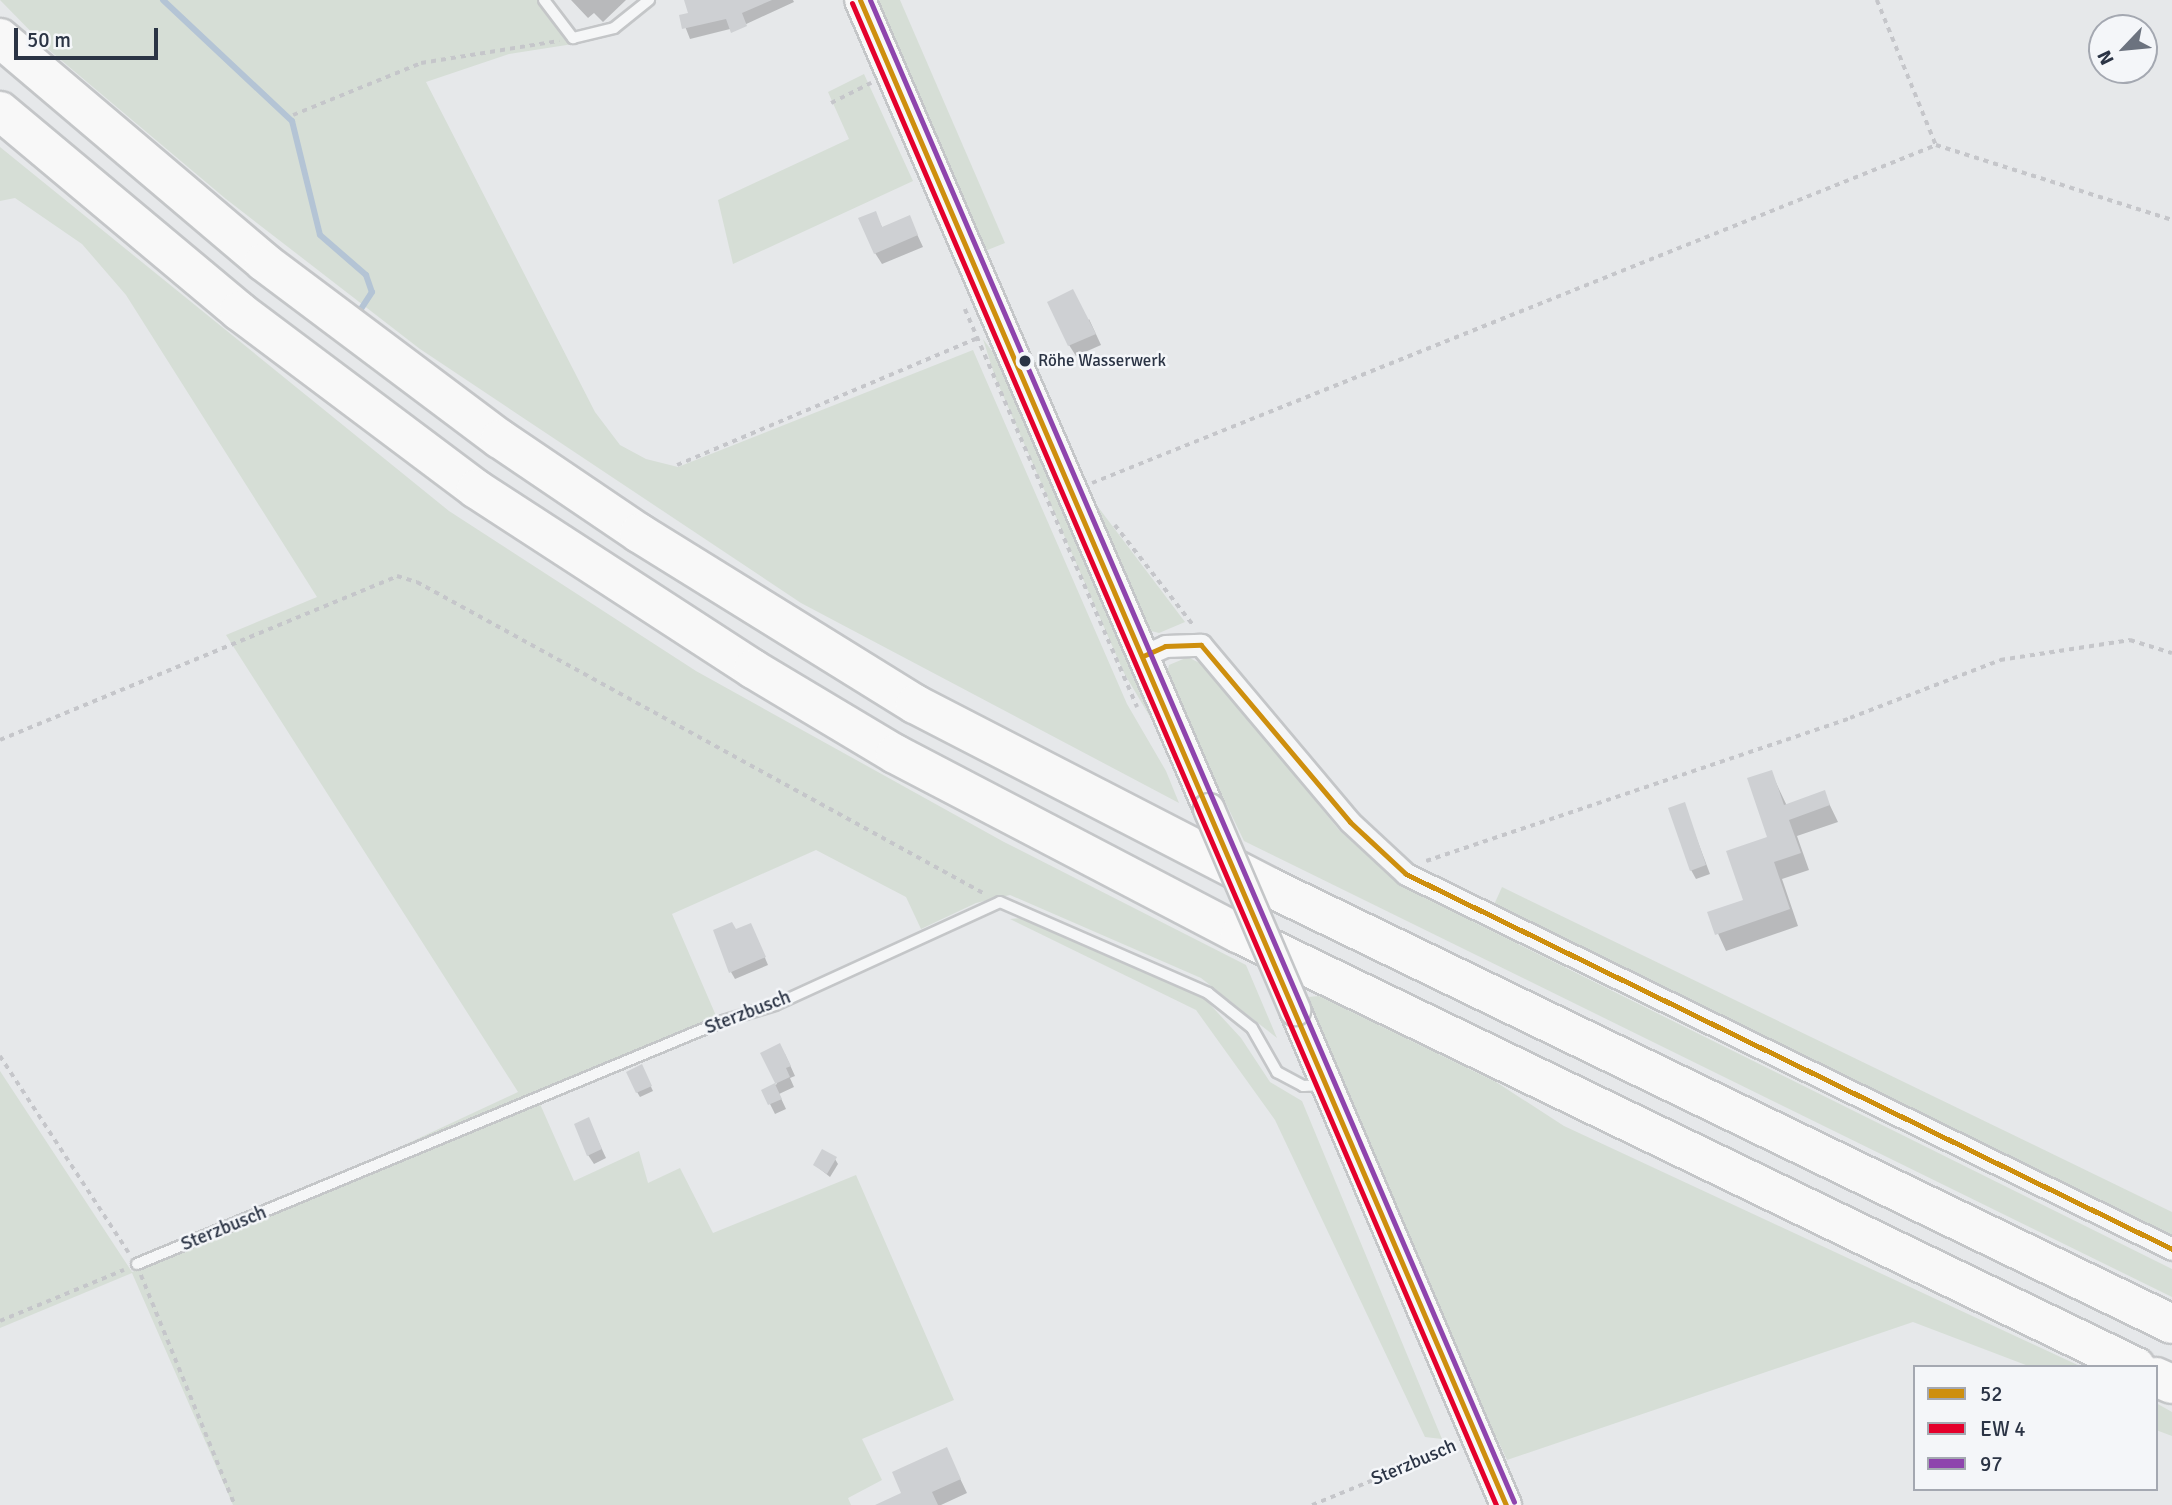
<!DOCTYPE html>
<html>
<head>
<meta charset="utf-8">
<style>
	body { margin:0 }
	#map { position:relative; width:2172px; height:1505px; overflow:hidden; background:#e6e8ea; font-family:Signika,sans-serif }
	div>[style] { position:absolute }
	.green>* { inset:0; background:#d6ded6 }
	.shadow>* { inset:0; background:#0003 }
	.stream>* { height:6px; margin:-3px; padding:0 3px; transform-origin:3px; border-radius:3px; background:#b4c4d5 }
	.building>* { inset:0; background:#ced0d3 }
	.path>* { height:3.5px; margin-top:-1.75px; transform-origin:0; background:repeating-linear-gradient(90deg,#c5c6ca 0 5px,transparent 0 10px) }
	.roads { filter:drop-shadow(2px 0 #c4c6c8) drop-shadow(-2px 0 #c4c6c8) drop-shadow(0 2px #c4c6c8) drop-shadow(0 -2px #c4c6c8) }
	.lane>* { height:10px; margin:-5px; padding:0 5px; transform-origin:5px; border-radius:5px; background:#f5f6f7 }
	.street>* { height:21px; margin:-10.5px; padding:0 10.5px; transform-origin:10.5px; border-radius:10.5px; background:#f5f6f7 }
	.secondary>* { height:30px; margin:-15px; padding:0 15px; transform-origin:15px; border-radius:15px; background:#f8f8f8 }
	.highway>* { height:38px; margin:-19px; padding:0 19px; transform-origin:19px; border-radius:19px; background:#f8f8f8 }
	.bridges { filter:drop-shadow(2px 0 #c4c6c8) drop-shadow(-2px 0 #c4c6c8) drop-shadow(0 2px #c4c6c8) drop-shadow(0 -2px #c4c6c8) }
	.secondary-bridge>* { height:30px; margin:-15px; padding:0 15px; transform-origin:15px; border-radius:15px; background:#f8f8f8 }
	.bus-1>* { height:5px; margin:-2.5px; padding:0 2.5px; transform-origin:2.5px; border-radius:2.5px; background:#ce8f0e }
	.bus-2>* { height:5px; margin:-2.5px; padding:0 2.5px; transform-origin:2.5px; border-radius:2.5px; background:#e4002b }
	.bus-3>* { height:5px; margin:-2.5px; padding:0 2.5px; transform-origin:2.5px; border-radius:2.5px; background:#8e44ad }
	.dots>* { width:19px; height:19px; translate:-50% -50%; box-sizing:border-box; border:4px solid #f4f6f9; border-radius:50% }
	span { translate:-50% -50%; white-space:nowrap; text-align:center; line-height:1.15; -webkit-text-stroke:5px #f4f6f9; paint-order:stroke }
	.bus-label { font-size:17px; color:#2b3445 }
	.left { translate:0 -50%; text-align:left }
	.street-label { font-size:19px; color:#2b3445 }
	.legend { position:absolute; left:1913px; top:1365px; width:245px; height:126px; box-sizing:border-box; background:#f4f6f9; border:2px solid #a4a8b1; margin:0; padding:9px 12px; list-style:none; font-size:21px; color:#2b3445 }
	.legend li { display:flex; align-items:center; gap:14px; height:35px }
	.legend b { width:35px; border:2px solid #a4a8b1 }
	.north { position:absolute; left:2088px; top:14px; width:70px; height:70px; box-sizing:border-box; background:#f4f6f9; border:2px solid #a4a8b1; border-radius:50%; rotate:244deg; font-size:19px; font-weight:700; line-height:28px; text-align:center; color:#2b3445 }
	.north::after { content:''; display:block; margin:auto; width:24px; height:32px; background:#6c737f; clip-path:polygon(50% 0,100% 100%,50% 72%,0 100%) }
	.scale { position:absolute; left:14px; top:28px; width:144px; height:32px; box-sizing:border-box; border:4px solid #2b3445; border-top:0; padding-left:9px; font-size:21px; line-height:24px; white-space:nowrap; color:#2b3445; -webkit-text-stroke:5px #f4f6f9; paint-order:stroke }
</style>
</head>
<body>
<div id="map">
	<div class="green">
		<i style="clip-path:polygon(0 0,544px 0,573px 44px,509px 54px,426px 82px,595px 412px,620px 445px,646px 459px,678px 467px,973px 350px,1127px 704px,1166px 771px,1179px 803px,801px 603px,420px 349px,226px 199px,49px 50px)"></i>
		<i style="clip-path:polygon(877px 0,900px 0,1005px 243px,985px 251px)"></i>
		<i style="clip-path:polygon(864px 74px,913px 181px,733px 264px,718px 200px,849px 139px,828px 92px)"></i>
		<i style="clip-path:polygon(0 147px,449px 511px,696px 671px,1004px 842px,1246px 965px,1277px 1038px,1201px 978px,1010px 895px,976px 903px,921px 929px,906px 897px,816px 850px,672px 914px,717px 1018px,536px 1095px,574px 1181px,639px 1151px,648px 1183px,680px 1168px,713px 1233px,856px 1175px,954px 1400px,862px 1439px,882px 1480px,848px 1498px,851px 1505px,233px 1505px,132px 1273px,0 1328px,0 1071px,132px 1272px,518px 1092px,226px 635px,317px 597px,126px 295px,82px 244px,15px 198px,0 201px)"></i>
		<i style="clip-path:polygon(983px 339px,1003px 366px,1168px 747px,1124px 673px,995px 377px)"></i>
		<i style="clip-path:polygon(1095px 503px,1185px 622px,1159px 633px,1147px 630px,1093px 508px)"></i>
		<i style="clip-path:polygon(1188px 657px,1207px 667px,1339px 830px,1405px 888px,2172px 1269px,2172px 1297px,1244px 841px,1166px 678px,1169px 665px)"></i>
		<i style="clip-path:polygon(1502px 887px,2172px 1212px,2172px 1238px,1493px 907px)"></i>
		<i style="clip-path:polygon(1030px 917px,1206px 1000px,1241px 1038px,1270px 1082px,1302px 1101px,1442px 1439px,1425px 1437px,1275px 1120px,1196px 1010px,1010px 919px)"></i>
		<i style="clip-path:polygon(1319px 996px,1496px 1082px,1564px 1126px,2082px 1367px,2031px 1367px,1913px 1322px,1507px 1460px,1454px 1348px,1308px 997px)"></i>
		<i style="clip-path:polygon(2156px 1403px,2172px 1412px,2172px 1436px,2156px 1430px)"></i>
	</div>
	<div class="shadow">
		<i style="clip-path:polygon(571px 0,626px 0,603px 22px,594px 13px,588px 18px)"></i>
		<i style="clip-path:polygon(686px 0,793px 0,794px 2px,742px 26px,690px 39px,681px 16px,690px 14px)"></i>
		<i style="clip-path:polygon(875px 213px,883px 229px,909px 217px,923px 247px,882px 264px,875px 253px)"></i>
		<i style="clip-path:polygon(1089px 319px,1101px 345px,1076px 356px,1069px 345px)"></i>
		<i style="clip-path:polygon(1771px 772px,1787px 806px,1824px 793px,1838px 822px,1797px 836px,1809px 870px,1782px 879px,1798px 926px,1726px 951px,1709px 914px,1745px 901px,1769px 838px)"></i>
		<i style="clip-path:polygon(1684px 805px,1710px 874px,1696px 879px,1691px 870px)"></i>
		<i style="clip-path:polygon(736px 931px,754px 932px,768px 965px,735px 979px,731px 972px)"></i>
		<i style="clip-path:polygon(762px 1053px,785px 1054px,795px 1076px,790px 1078px,794px 1087px,779px 1094px,786px 1109px,775px 1114px,763px 1090px,777px 1084px)"></i>
		<i style="clip-path:polygon(644px 1072px,653px 1091px,640px 1097px,637px 1092px)"></i>
		<i style="clip-path:polygon(588px 1119px,606px 1158px,594px 1164px,588px 1155px)"></i>
		<i style="clip-path:polygon(835px 1159px,838px 1164px,830px 1177px,815px 1165px)"></i>
		<i style="clip-path:polygon(946px 1449px,967px 1493px,941px 1505px,879px 1505px,904px 1494px)"></i>
	</div>
	<div class="stream">
		<i style="left:163px;top:0;width:177px;rotate:43.2deg"></i>
		<i style="left:292px;top:121px;width:117px;rotate:76.2deg"></i>
		<i style="left:320px;top:235px;width:61px;rotate:41deg"></i>
		<i style="left:366px;top:275px;width:18px;rotate:71deg"></i>
		<i style="left:372px;top:292px;width:27px;rotate:123deg"></i>
	</div>
	<div class="building">
		<i style="clip-path:polygon(684px 0,772px 0,742px 13px,747px 26px,731px 33px,726px 19px,682px 29px,679px 15px,688px 13px)"></i>
		<i style="clip-path:polygon(876px 211px,882px 227px,910px 215px,918px 235px,874px 254px,858px 218px)"></i>
		<i style="clip-path:polygon(1073px 289px,1096px 334px,1068px 346px,1047px 302px)"></i>
		<i style="clip-path:polygon(1772px 770px,1784px 805px,1825px 790px,1830px 805px,1789px 820px,1801px 853px,1774px 862px,1790px 909px,1715px 935px,1707px 912px,1743px 900px,1726px 851px,1767px 837px,1747px 778px)"></i>
		<i style="clip-path:polygon(1685px 802px,1706px 865px,1690px 871px,1668px 808px)"></i>
		<i style="clip-path:polygon(732px 922px,736px 929px,751px 923px,766px 957px,729px 973px,713px 930px)"></i>
		<i style="clip-path:polygon(780px 1043px,791px 1066px,786px 1068px,790px 1077px,775px 1084px,782px 1099px,768px 1105px,761px 1090px,775px 1083px,760px 1053px)"></i>
		<i style="clip-path:polygon(642px 1064px,652px 1086px,636px 1093px,626px 1072px)"></i>
		<i style="clip-path:polygon(589px 1117px,602px 1149px,587px 1156px,574px 1124px)"></i>
		<i style="clip-path:polygon(822px 1149px,837px 1157px,827px 1174px,813px 1165px)"></i>
		<i style="clip-path:polygon(947px 1447px,961px 1479px,932px 1492px,938px 1505px,875px 1505px,901px 1493px,892px 1472px)"></i>
	</div>
	<div class="path">
		<i style="left:1877px;top:0;width:157px;rotate:67.9deg"></i>
		<i style="left:831px;top:103px;width:45px;rotate:-26.6deg"></i>
		<i style="left:293px;top:115px;width:138px;rotate:-22.1deg"></i>
		<i style="left:421px;top:63px;width:140px;rotate:-9.1deg"></i>
		<i style="left:965px;top:309px;width:434px;rotate:66.6deg"></i>
		<i style="left:677px;top:465px;width:326px;rotate:-22.9deg"></i>
		<i style="left:1092px;top:483px;width:909px;rotate:-21.82deg"></i>
		<i style="left:1936px;top:145px;width:248px;rotate:17.6deg"></i>
		<i style="left:1115px;top:525px;width:128px;rotate:52deg"></i>
		<i style="left:0;top:740px;width:430px;rotate:-22.4deg"></i>
		<i style="left:397px;top:576px;width:21px;rotate:17deg"></i>
		<i style="left:417px;top:582px;width:646px;rotate:28.79deg"></i>
		<i style="left:1426px;top:861px;width:447px;rotate:-18.6deg"></i>
		<i style="left:1850px;top:718px;width:161px;rotate:-21.1deg"></i>
		<i style="left:2000px;top:660px;width:132px;rotate:-8.7deg"></i>
		<i style="left:2130px;top:640px;width:44px;rotate:17.2deg"></i>
		<i style="left:0;top:1056px;width:235px;rotate:56.8deg"></i>
		<i style="left:141px;top:1275px;width:248px;rotate:67.8deg"></i>
		<i style="left:0;top:1321px;width:134px;rotate:-22.4deg"></i>
		<i style="left:1312px;top:1505px;width:156px;rotate:-22.3deg"></i>
	</div>
	<div class="roads">
		<div class="lane">
			<i style="left:544px;top:0;width:48px;rotate:52.7deg"></i>
			<i style="left:573px;top:38px;width:42px;rotate:-13.7deg"></i>
			<i style="left:614px;top:28px;width:45px;rotate:-38.7deg"></i>
			<i style="left:137px;top:1264px;width:634px;rotate:-22.52deg"></i>
			<i style="left:723px;top:1021px;width:54px;rotate:-17.1deg"></i>
			<i style="left:775px;top:1005px;width:247px;rotate:-24.6deg"></i>
			<i style="left:1000px;top:902px;width:227px;rotate:23.6deg"></i>
			<i style="left:1208px;top:993px;width:56px;rotate:38.5deg"></i>
			<i style="left:1252px;top:1028px;width:51px;rotate:60.4deg"></i>
			<i style="left:1277px;top:1072px;width:30px;rotate:28deg"></i>
			<i style="left:1303px;top:1086px;width:20px;rotate:-3deg"></i>
		</div>
		<div class="street">
			<i style="left:1143px;top:656px;width:24px;rotate:-24deg"></i>
			<i style="left:1165px;top:646px;width:36px;rotate:-2deg"></i>
			<i style="left:1201px;top:645px;width:231px;rotate:49.9deg"></i>
			<i style="left:1350px;top:822px;width:76px;rotate:42.9deg"></i>
			<i style="left:1406px;top:874px;width:853px;rotate:26.08deg"></i>
		</div>
		<div class="secondary">
			<i style="left:860px;top:0;width:881px;rotate:66.66deg"></i>
			<i style="left:1295px;top:1010px;width:538px;rotate:66.91deg"></i>
		</div>
		<div class="highway">
			<i style="left:0;top:38px;width:346px;rotate:40.3deg"></i>
			<i style="left:264px;top:262px;width:295px;rotate:36.9deg"></i>
			<i style="left:500px;top:439px;width:168px;rotate:34.1deg"></i>
			<i style="left:639px;top:533px;width:325px;rotate:31.8deg"></i>
			<i style="left:915px;top:704px;width:396px;rotate:27.3deg"></i>
			<i style="left:1267px;top:886px;width:1005px;rotate:25.83deg"></i>
			<i style="left:0;top:111px;width:312px;rotate:39.9deg"></i>
			<i style="left:239px;top:311px;width:296px;rotate:36.9deg"></i>
			<i style="left:476px;top:489px;width:330px;rotate:33deg"></i>
			<i style="left:753px;top:669px;width:165px;rotate:30.9deg"></i>
			<i style="left:895px;top:754px;width:389px;rotate:27.6deg"></i>
			<i style="left:1240px;top:934px;width:995px;rotate:25.79deg"></i>
			<i style="left:2156px;top:1377px;width:17px;rotate:24deg"></i>
		</div>
	</div>
	<div class="bridges">
		<div class="secondary-bridge">
			<i style="left:1209px;top:809px;width:219px;rotate:66.8deg"></i>
		</div>
	</div>
	<div class="bus-1">
		<i style="left:860px;top:0;width:1638px;rotate:66.77deg"></i>
		<i style="left:1143px;top:656px;width:24px;rotate:-24deg"></i>
		<i style="left:1165px;top:646px;width:36px;rotate:-2deg"></i>
		<i style="left:1201px;top:645px;width:231px;rotate:49.9deg"></i>
		<i style="left:1350px;top:822px;width:76px;rotate:42.9deg"></i>
		<i style="left:1406px;top:874px;width:853px;rotate:26.08deg"></i>
	</div>
	<div class="bus-2">
		<i style="left:852px;top:3px;width:1634px;rotate:66.79deg"></i>
	</div>
	<div class="bus-3">
		<i style="left:870px;top:0;width:1634px;rotate:66.79deg"></i>
	</div>
	<div class="dots">
		<i style="left:1025px;top:361px;background:#2b3445"></i>
	</div>
	<div class="bus-label">
		<span class="left" style="left:1038px;top:361px">Röhe Wasserwerk</span>
	</div>
	<div class="street-label">
		<span style="left:748px;top:1013px;rotate:-21deg">Sterzbusch</span>
		<span style="left:224px;top:1229px;rotate:-22deg">Sterzbusch</span>
		<span style="left:1414px;top:1463px;rotate:-23deg">Sterzbusch</span>
	</div>
	<ul class="legend">
	<li><b style="height:9px;background:#ce8f0e"></b>52</li>
	<li><b style="height:9px;background:#e4002b"></b>EW 4</li>
	<li><b style="height:9px;background:#8e44ad"></b>97</li>
	</ul>
	<div class="north">N</div>
	<div class="scale">50 m</div>
</div>
</body>
</html>
